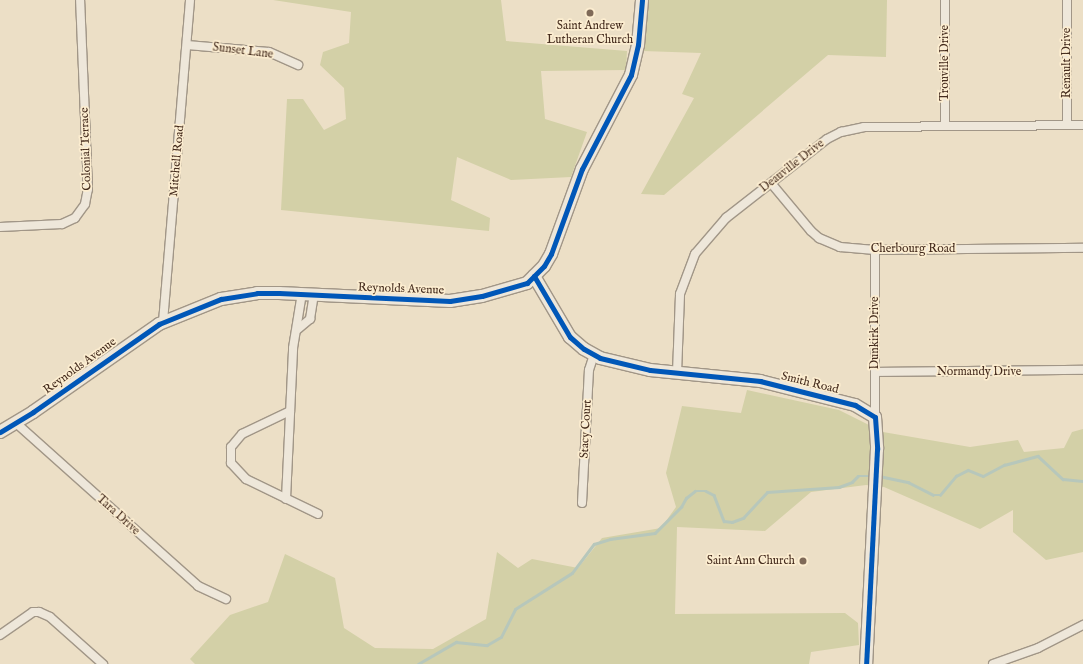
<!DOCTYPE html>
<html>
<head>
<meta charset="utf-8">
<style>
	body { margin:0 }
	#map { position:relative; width:1083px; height:664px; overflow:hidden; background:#ecdfc6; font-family:"IM FELL English",serif }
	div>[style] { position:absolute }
	.green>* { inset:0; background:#d3d0a7 }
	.stream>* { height:2.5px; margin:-1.25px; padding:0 1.25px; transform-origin:1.25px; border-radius:1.25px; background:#b7c7bb }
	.roads { filter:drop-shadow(1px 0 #a19687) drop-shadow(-1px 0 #a19687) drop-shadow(0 1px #a19687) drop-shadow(0 -1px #a19687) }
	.street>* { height:8px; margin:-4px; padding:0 4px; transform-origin:4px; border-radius:4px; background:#eee7da }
	.secondary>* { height:12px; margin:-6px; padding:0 6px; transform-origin:6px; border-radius:6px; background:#eee7da }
	.cycleway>* { height:5px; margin:-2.5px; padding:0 2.5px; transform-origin:2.5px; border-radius:2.5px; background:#0057b8 }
	.dots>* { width:11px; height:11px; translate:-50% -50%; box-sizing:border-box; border:2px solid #fcedd0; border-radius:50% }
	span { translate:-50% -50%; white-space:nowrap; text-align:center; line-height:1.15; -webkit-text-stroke:3.5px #fcedd0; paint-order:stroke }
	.poi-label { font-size:12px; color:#442b1d }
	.right { translate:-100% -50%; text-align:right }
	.street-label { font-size:12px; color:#442b1d }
</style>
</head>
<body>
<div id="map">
	<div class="green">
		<i style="clip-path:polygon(273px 0,501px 0,506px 41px,627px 51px,626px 70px,541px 71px,545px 119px,587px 132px,571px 177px,511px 180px,457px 157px,451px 200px,490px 218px,489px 231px,281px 210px,287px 99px,303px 99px,324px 130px,346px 119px,344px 88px,320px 65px,323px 52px,349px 43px,351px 12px)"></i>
		<i style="clip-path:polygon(645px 0,887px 0,886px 57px,828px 55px,664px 195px,641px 194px,694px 98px,682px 94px,701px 53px,643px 51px)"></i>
		<i style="clip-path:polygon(747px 390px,839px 410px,883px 432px,970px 447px,1018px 440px,1024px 452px,1064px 448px,1072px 432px,1083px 429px,1083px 552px,1046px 560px,1013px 532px,1013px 510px,980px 529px,884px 487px,866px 485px,811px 492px,765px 531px,677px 527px,675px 614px,845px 613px,858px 623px,859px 645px,811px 652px,809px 664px,195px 664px,190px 659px,230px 615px,268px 602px,285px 554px,335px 578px,344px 628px,375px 648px,433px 649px,486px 619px,497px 552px,518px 568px,532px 559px,578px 568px,602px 538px,661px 528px,676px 507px,666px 473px,682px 406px,741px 413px)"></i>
	</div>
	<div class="stream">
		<i style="left:879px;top:476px;width:30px;rotate:12deg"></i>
		<i style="left:908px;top:482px;width:28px;rotate:27deg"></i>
		<i style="left:933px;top:495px;width:7px"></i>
		<i style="left:940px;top:495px;width:25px;rotate:-50deg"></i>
		<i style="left:956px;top:476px;width:13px;rotate:-27deg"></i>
		<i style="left:968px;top:470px;width:16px;rotate:22deg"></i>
		<i style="left:983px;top:476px;width:24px;rotate:-28deg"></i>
		<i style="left:1004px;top:465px;width:35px;rotate:-15deg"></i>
		<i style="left:1038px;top:456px;width:34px;rotate:43deg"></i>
		<i style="left:1063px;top:479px;width:20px;rotate:6deg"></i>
		<i style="left:418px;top:664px;width:44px;rotate:-30.1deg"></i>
		<i style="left:456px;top:642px;width:31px;rotate:6deg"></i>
		<i style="left:487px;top:645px;width:16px;rotate:-30deg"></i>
		<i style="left:501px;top:637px;width:31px;rotate:-63deg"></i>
		<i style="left:515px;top:609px;width:67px;rotate:-32.3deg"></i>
		<i style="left:572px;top:573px;width:36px;rotate:-53deg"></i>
		<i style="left:594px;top:544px;width:17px;rotate:-17deg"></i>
		<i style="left:610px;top:539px;width:45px;rotate:-7.6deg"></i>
		<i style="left:655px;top:533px;width:37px;rotate:-45deg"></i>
		<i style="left:681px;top:507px;width:10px;rotate:-61deg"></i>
		<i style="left:686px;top:498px;width:11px;rotate:-38deg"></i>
		<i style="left:695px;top:491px;width:11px"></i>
		<i style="left:706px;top:491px;width:9px;rotate:27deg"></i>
		<i style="left:714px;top:495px;width:28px;rotate:69deg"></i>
		<i style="left:724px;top:521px;width:8px;rotate:7deg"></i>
		<i style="left:732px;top:522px;width:12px;rotate:-20deg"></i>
		<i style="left:743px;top:518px;width:35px;rotate:-47deg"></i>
		<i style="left:767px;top:492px;width:72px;rotate:-4deg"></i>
		<i style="left:839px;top:487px;width:14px;rotate:-21deg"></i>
		<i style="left:852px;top:482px;width:8px;rotate:-45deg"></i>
		<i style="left:858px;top:476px;width:14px"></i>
	</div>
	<div class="roads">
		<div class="street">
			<i style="left:945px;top:0;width:126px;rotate:90deg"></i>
			<i style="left:187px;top:45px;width:82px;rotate:4.9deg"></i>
			<i style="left:269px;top:52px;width:32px;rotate:24deg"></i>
			<i style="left:1067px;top:125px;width:125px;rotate:-90deg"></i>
			<i style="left:771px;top:183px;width:62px;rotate:50.2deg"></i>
			<i style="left:811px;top:231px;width:11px;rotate:41deg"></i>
			<i style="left:819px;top:238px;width:23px;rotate:23deg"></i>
			<i style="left:840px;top:247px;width:35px;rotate:5deg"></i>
			<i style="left:875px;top:250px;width:208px;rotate:-0.6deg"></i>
			<i style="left:0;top:227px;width:62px;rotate:-2.8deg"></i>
			<i style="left:62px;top:224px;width:14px;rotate:-25deg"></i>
			<i style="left:75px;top:218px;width:17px;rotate:-54deg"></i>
			<i style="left:85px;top:204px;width:15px;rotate:-79deg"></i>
			<i style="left:88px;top:189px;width:189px;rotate:-92.4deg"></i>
			<i style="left:163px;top:322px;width:323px;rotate:-85.2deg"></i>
			<i style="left:298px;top:329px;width:16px;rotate:-40deg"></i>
			<i style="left:310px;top:319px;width:25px;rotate:-81deg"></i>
			<i style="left:875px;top:372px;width:208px;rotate:-0.6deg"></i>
			<i style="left:677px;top:373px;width:79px;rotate:-87.8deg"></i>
			<i style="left:680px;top:294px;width:43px;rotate:-69.4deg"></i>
			<i style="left:695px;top:254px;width:48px;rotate:-49.3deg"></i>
			<i style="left:726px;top:218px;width:128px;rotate:-38deg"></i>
			<i style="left:827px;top:139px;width:16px;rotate:-27deg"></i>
			<i style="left:841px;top:132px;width:24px;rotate:-12deg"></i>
			<i style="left:864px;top:127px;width:219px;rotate:-0.5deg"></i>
			<i style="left:290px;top:411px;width:53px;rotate:154.4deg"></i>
			<i style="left:242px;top:434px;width:17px;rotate:130deg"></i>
			<i style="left:231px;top:447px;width:16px;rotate:90deg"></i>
			<i style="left:231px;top:463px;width:22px;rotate:47deg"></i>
			<i style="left:246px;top:479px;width:80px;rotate:25.9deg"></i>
			<i style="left:875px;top:417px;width:167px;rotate:-90deg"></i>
			<i style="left:16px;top:423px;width:244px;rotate:41.8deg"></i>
			<i style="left:198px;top:586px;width:31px;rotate:25deg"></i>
			<i style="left:286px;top:499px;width:151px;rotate:-87.3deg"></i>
			<i style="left:293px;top:348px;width:56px;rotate:-80.7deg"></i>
			<i style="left:582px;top:503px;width:133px;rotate:-87deg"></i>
			<i style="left:589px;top:370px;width:16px;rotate:-72deg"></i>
			<i style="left:0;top:635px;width:40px;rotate:-34.9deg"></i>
			<i style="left:33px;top:612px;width:6px"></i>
			<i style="left:39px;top:612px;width:12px;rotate:24deg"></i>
			<i style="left:50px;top:617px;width:71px;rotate:41.6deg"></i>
			<i style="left:993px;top:664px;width:48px;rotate:-19.6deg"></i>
			<i style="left:1038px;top:648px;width:51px;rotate:-27.1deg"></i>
		</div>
		<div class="secondary">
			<i style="left:534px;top:276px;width:71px;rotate:59.5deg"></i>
			<i style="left:570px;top:337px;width:18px;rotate:41deg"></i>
			<i style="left:584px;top:349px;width:18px;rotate:29deg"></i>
			<i style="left:600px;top:358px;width:51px;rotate:13.5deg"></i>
			<i style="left:650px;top:370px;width:111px;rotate:5.7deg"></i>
			<i style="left:760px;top:381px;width:98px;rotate:14.2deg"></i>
			<i style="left:855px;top:405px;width:23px;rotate:31deg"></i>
			<i style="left:875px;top:417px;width:32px;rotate:86deg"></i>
			<i style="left:877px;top:449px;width:215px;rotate:92.9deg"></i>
			<i style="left:0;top:432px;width:39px;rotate:-31deg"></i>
			<i style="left:33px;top:412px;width:154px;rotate:-34.9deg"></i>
			<i style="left:159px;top:324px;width:67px;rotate:-22deg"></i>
			<i style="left:221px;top:299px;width:36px;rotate:-9deg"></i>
			<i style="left:257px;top:293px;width:22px"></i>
			<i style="left:279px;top:293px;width:171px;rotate:2.7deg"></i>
			<i style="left:450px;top:301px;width:32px;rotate:-9deg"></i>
			<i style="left:482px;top:296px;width:47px;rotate:-16.1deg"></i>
			<i style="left:527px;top:283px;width:24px;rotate:-45deg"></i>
			<i style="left:544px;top:266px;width:14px;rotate:-60deg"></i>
			<i style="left:551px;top:254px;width:90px;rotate:-70deg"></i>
			<i style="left:582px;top:169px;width:106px;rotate:-62.5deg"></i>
			<i style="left:631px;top:75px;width:31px;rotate:-77deg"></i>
			<i style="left:638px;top:45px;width:45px;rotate:-84.9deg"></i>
		</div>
	</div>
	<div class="cycleway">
		<i style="left:534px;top:276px;width:71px;rotate:59.5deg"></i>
		<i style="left:570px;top:337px;width:18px;rotate:41deg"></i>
		<i style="left:584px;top:349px;width:18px;rotate:29deg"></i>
		<i style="left:600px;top:358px;width:51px;rotate:13.5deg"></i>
		<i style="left:650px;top:370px;width:111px;rotate:5.7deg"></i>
		<i style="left:760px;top:381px;width:98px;rotate:14.2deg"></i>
		<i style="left:855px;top:405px;width:23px;rotate:31deg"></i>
		<i style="left:875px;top:417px;width:32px;rotate:86deg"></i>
		<i style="left:877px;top:449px;width:215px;rotate:92.9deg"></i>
		<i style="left:0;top:432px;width:39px;rotate:-31deg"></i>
		<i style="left:33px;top:412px;width:154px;rotate:-34.9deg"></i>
		<i style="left:159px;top:324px;width:67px;rotate:-22deg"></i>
		<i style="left:221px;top:299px;width:36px;rotate:-9deg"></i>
		<i style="left:257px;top:293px;width:22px"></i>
		<i style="left:279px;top:293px;width:171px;rotate:2.7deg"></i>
		<i style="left:450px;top:301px;width:32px;rotate:-9deg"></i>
		<i style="left:482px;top:296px;width:47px;rotate:-16.1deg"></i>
		<i style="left:527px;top:283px;width:24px;rotate:-45deg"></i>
		<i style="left:544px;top:266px;width:14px;rotate:-60deg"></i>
		<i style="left:551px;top:254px;width:90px;rotate:-70deg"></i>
		<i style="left:582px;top:169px;width:106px;rotate:-62.5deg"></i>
		<i style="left:631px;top:75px;width:31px;rotate:-77deg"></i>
		<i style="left:638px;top:45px;width:45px;rotate:-84.9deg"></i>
	</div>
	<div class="dots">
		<i style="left:590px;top:13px;background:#7f6a58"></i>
		<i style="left:803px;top:561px;background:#7f6a58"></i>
	</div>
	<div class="poi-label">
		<span style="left:590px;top:33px">Saint Andrew<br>Lutheran Church</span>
		<span class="right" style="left:795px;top:561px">Saint Ann Church</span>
	</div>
	<div class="street-label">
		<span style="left:243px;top:51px;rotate:7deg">Sunset Lane</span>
		<span style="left:945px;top:63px;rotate:-90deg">Trouville Drive</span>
		<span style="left:1067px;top:63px;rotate:-90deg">Renault Drive</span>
		<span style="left:86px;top:149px;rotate:-92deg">Colonial Terrace</span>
		<span style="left:177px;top:161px;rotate:-85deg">Mitchell Road</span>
		<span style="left:792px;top:166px;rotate:-38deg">Deauville Drive</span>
		<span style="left:913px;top:249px">Cherbourg Road</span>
		<span style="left:401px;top:289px;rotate:2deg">Reynolds Avenue</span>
		<span style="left:875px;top:333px;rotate:-90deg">Dunkirk Drive</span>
		<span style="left:80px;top:366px;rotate:-36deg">Reynolds Avenue</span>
		<span style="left:979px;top:372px">Normandy Drive</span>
		<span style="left:810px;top:383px;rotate:14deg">Smith Road</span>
		<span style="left:586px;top:429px;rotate:-87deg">Stacy Court</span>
		<span style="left:118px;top:515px;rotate:42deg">Tara Drive</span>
	</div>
</div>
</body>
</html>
